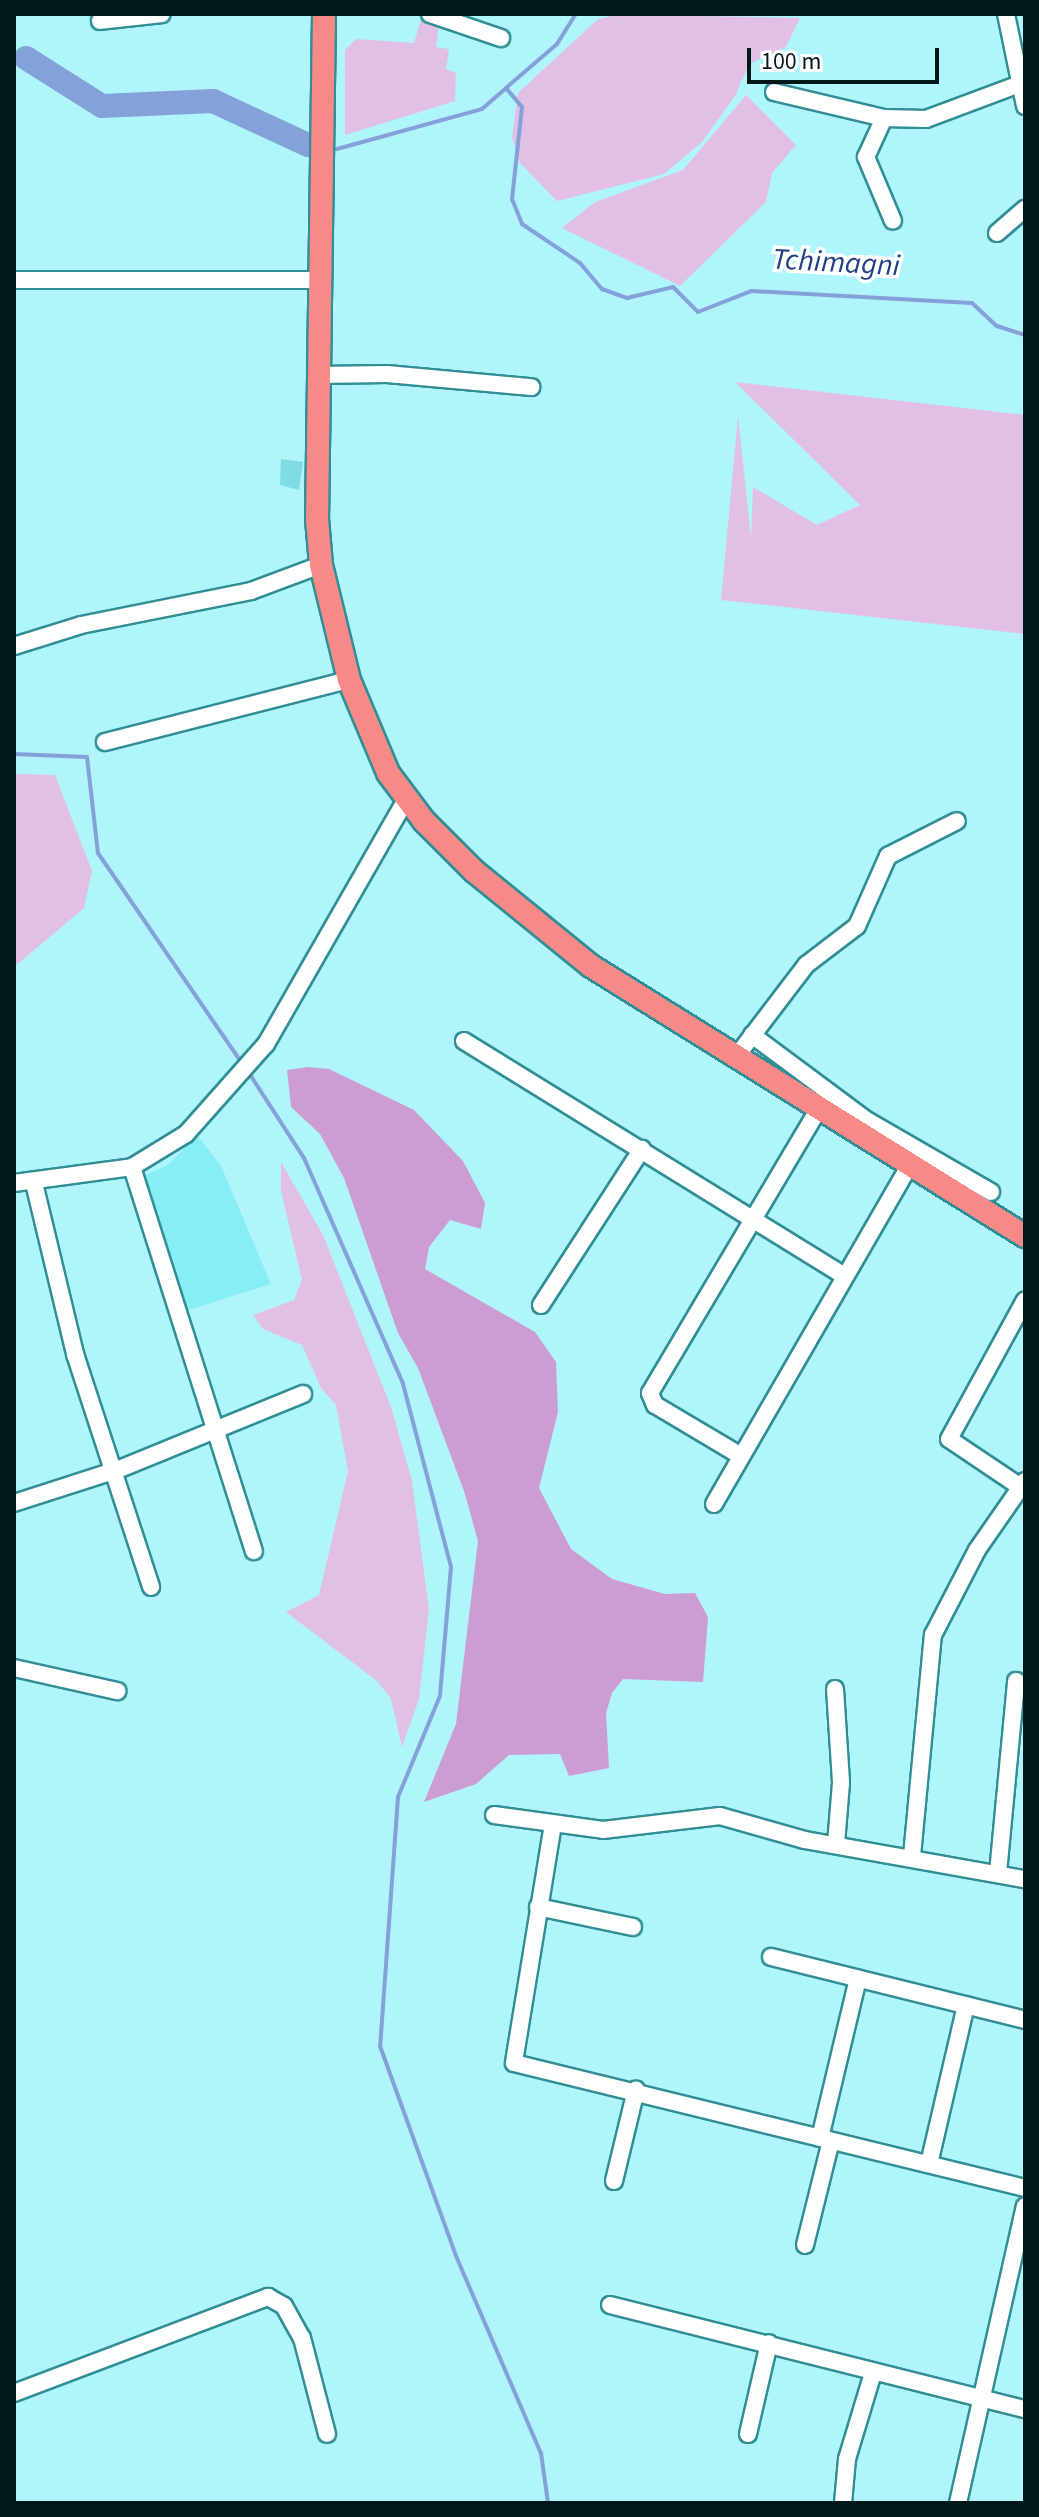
<!DOCTYPE html>
<html>
<head>
<meta charset="utf-8">
<style>
	body { margin:0 }
	#map { position:relative; width:1039px; height:2517px; overflow:hidden; background:#b0f5fb; font-family:"Source Sans 3",sans-serif }
	div>[style] { position:absolute }
	.built>* { inset:0; background:#87edf6 }
	.green>* { inset:0; background:#e2c0e5 }
	.forest>* { inset:0; background:#cc9dd2 }
	.stream>* { height:4px; margin:-2px; padding:0 2px; transform-origin:2px; border-radius:2px; background:#84a1da }
	.river>* { height:24px; margin:-12px; padding:0 12px; transform-origin:12px; border-radius:12px; background:#84a1da }
	.building>* { inset:0; background:#7fdce4 }
	.roads { filter:drop-shadow(2px 0 #318e96) drop-shadow(-2px 0 #318e96) drop-shadow(0 2px #318e96) drop-shadow(0 -2px #318e96) }
	.minor>* { height:16px; margin:-8px; padding:0 8px; transform-origin:8px; border-radius:8px; background:#fff }
	.highway>* { height:22px; margin:-11px; padding:0 11px; transform-origin:11px; border-radius:11px; background:#f78a86 }
	span { translate:-50% -50%; white-space:nowrap; text-align:center; line-height:1.15; -webkit-text-stroke:7px #fff; paint-order:stroke }
	.water-label { font-size:30px; color:#214184; font-style:italic }
	.frame { position:absolute; inset:0; border:16px solid #00181a; pointer-events:none }
	.scale { position:absolute; left:747px; top:48px; width:192px; height:36px; box-sizing:border-box; border:4px solid #00181a; border-top:0; padding-left:10px; font-size:24px; line-height:28px; white-space:nowrap; color:#00181a; -webkit-text-stroke:6px #fff; paint-order:stroke }
</style>
</head>
<body>
<div id="map">
	<div class="built">
		<i style="clip-path:polygon(197px 1135px,221px 1166px,271px 1284px,179px 1313px,135px 1180px,168px 1165px)"></i>
	</div>
	<div class="green">
		<i style="clip-path:polygon(618px 14px,800px 18px,786px 47px,749px 64px,735px 96px,702px 142px,664px 174px,557px 201px,520px 163px,512px 137px,518px 93px,597px 20px)"></i>
		<i style="clip-path:polygon(421px 19px,439px 25px,436px 47px,449px 49px,446px 69px,456px 73px,455px 101px,345px 135px,345px 50px,356px 39px,414px 43px)"></i>
		<i style="clip-path:polygon(746px 95px,796px 145px,772px 173px,766px 202px,680px 286px,562px 228px,595px 202px,683px 170px)"></i>
		<i style="clip-path:polygon(735px 382px,1025px 415px,1025px 634px,721px 600px,738px 416px,751px 537px,753px 487px,817px 525px,860px 505px)"></i>
		<i style="clip-path:polygon(14px 774px,55px 775px,92px 871px,84px 908px,14px 967px)"></i>
		<i style="clip-path:polygon(281px 1162px,323px 1235px,391px 1407px,412px 1481px,429px 1609px,419px 1699px,402px 1747px,391px 1699px,377px 1681px,286px 1612px,319px 1595px,348px 1471px,336px 1405px,321px 1388px,302px 1345px,263px 1329px,253px 1315px,294px 1300px,302px 1280px,281px 1191px)"></i>
	</div>
	<div class="forest">
		<i style="clip-path:polygon(308px 1067px,329px 1069px,414px 1110px,463px 1161px,485px 1203px,481px 1229px,450px 1220px,429px 1247px,425px 1269px,535px 1332px,556px 1362px,558px 1412px,539px 1488px,571px 1549px,612px 1579px,665px 1594px,695px 1593px,708px 1617px,703px 1682px,623px 1679px,612px 1693px,606px 1713px,609px 1768px,569px 1776px,560px 1754px,509px 1755px,476px 1784px,424px 1802px,456px 1724px,478px 1541px,464px 1491px,418px 1368px,398px 1333px,344px 1178px,320px 1134px,291px 1107px,287px 1070px)"></i>
	</div>
	<div class="stream">
		<i style="left:507px;top:87px;width:66px;rotate:-40.7deg"></i>
		<i style="left:557px;top:44px;width:36px;rotate:-58deg"></i>
		<i style="left:337px;top:149px;width:150px;rotate:-15.4deg"></i>
		<i style="left:482px;top:109px;width:32px;rotate:-41deg"></i>
		<i style="left:506px;top:88px;width:25px;rotate:50deg"></i>
		<i style="left:522px;top:107px;width:93px;rotate:96.2deg"></i>
		<i style="left:512px;top:199px;width:27px;rotate:68deg"></i>
		<i style="left:522px;top:224px;width:70px;rotate:33.9deg"></i>
		<i style="left:580px;top:263px;width:34px;rotate:50deg"></i>
		<i style="left:602px;top:289px;width:27px;rotate:20deg"></i>
		<i style="left:627px;top:298px;width:47px;rotate:-13.4deg"></i>
		<i style="left:673px;top:287px;width:35px;rotate:45deg"></i>
		<i style="left:698px;top:312px;width:57px;rotate:-21.6deg"></i>
		<i style="left:751px;top:291px;width:221px;rotate:3.1deg"></i>
		<i style="left:972px;top:303px;width:34px;rotate:43deg"></i>
		<i style="left:997px;top:326px;width:29px;rotate:18deg"></i>
		<i style="left:14px;top:754px;width:73px;rotate:2.4deg"></i>
		<i style="left:87px;top:757px;width:97px;rotate:83.5deg"></i>
		<i style="left:98px;top:853px;width:255px;rotate:55.6deg"></i>
		<i style="left:247px;top:1070px;width:105px;rotate:57.1deg"></i>
		<i style="left:304px;top:1158px;width:247px;rotate:66.3deg"></i>
		<i style="left:403px;top:1384px;width:189px;rotate:75.3deg"></i>
		<i style="left:451px;top:1567px;width:129px;rotate:94.9deg"></i>
		<i style="left:440px;top:1696px;width:109px;rotate:112.6deg"></i>
		<i style="left:398px;top:1797px;width:250px;rotate:94.1deg"></i>
		<i style="left:380px;top:2046px;width:223px;rotate:70.1deg"></i>
		<i style="left:456px;top:2256px;width:215px;rotate:66.7deg"></i>
		<i style="left:541px;top:2453px;width:50px;rotate:82deg"></i>
	</div>
	<div class="river">
		<i style="left:26px;top:58px;width:90px;rotate:32.3deg"></i>
		<i style="left:102px;top:106px;width:111px;rotate:-2.6deg"></i>
		<i style="left:213px;top:101px;width:105px;rotate:24.9deg"></i>
	</div>
	<div class="building">
		<i style="clip-path:polygon(281px 459px,303px 462px,299px 490px,280px 485px)"></i>
	</div>
	<div class="roads">
		<div class="minor">
			<i style="left:430px;top:14px;width:75px;rotate:18.7deg"></i>
			<i style="left:1006px;top:14px;width:94px;rotate:78.3deg"></i>
			<i style="left:100px;top:21px;width:62px;rotate:-6.4deg"></i>
			<i style="left:774px;top:92px;width:113px;rotate:13.3deg"></i>
			<i style="left:884px;top:118px;width:42px;rotate:1.4deg"></i>
			<i style="left:926px;top:119px;width:106px;rotate:-20.5deg"></i>
			<i style="left:884px;top:118px;width:43px;rotate:114.8deg"></i>
			<i style="left:866px;top:157px;width:69px;rotate:67.1deg"></i>
			<i style="left:997px;top:233px;width:37px;rotate:-41deg"></i>
			<i style="left:14px;top:280px;width:305px"></i>
			<i style="left:318px;top:375px;width:69px;rotate:-0.8deg"></i>
			<i style="left:387px;top:374px;width:145px;rotate:5.2deg"></i>
			<i style="left:14px;top:646px;width:70px;rotate:-17.4deg"></i>
			<i style="left:81px;top:625px;width:173px;rotate:-11.3deg"></i>
			<i style="left:251px;top:591px;width:75px;rotate:-20.4deg"></i>
			<i style="left:105px;top:742px;width:252px;rotate:-14.3deg"></i>
			<i style="left:752px;top:1035px;width:144px;rotate:36.6deg"></i>
			<i style="left:868px;top:1121px;width:142px;rotate:30deg"></i>
			<i style="left:464px;top:1041px;width:447px;rotate:31.7deg"></i>
			<i style="left:736px;top:1057px;width:116px;rotate:-52.7deg"></i>
			<i style="left:806px;top:965px;width:64px;rotate:-37.4deg"></i>
			<i style="left:857px;top:926px;width:77px;rotate:-66.1deg"></i>
			<i style="left:888px;top:856px;width:77px;rotate:-26.9deg"></i>
			<i style="left:132px;top:1167px;width:403px;rotate:72.4deg"></i>
			<i style="left:14px;top:1183px;width:119px;rotate:-7.7deg"></i>
			<i style="left:132px;top:1167px;width:63px;rotate:-31.4deg"></i>
			<i style="left:186px;top:1134px;width:120px;rotate:-48.4deg"></i>
			<i style="left:266px;top:1044px;width:281px;rotate:-60.2deg"></i>
			<i style="left:34px;top:1183px;width:176px;rotate:76.5deg"></i>
			<i style="left:75px;top:1354px;width:245px;rotate:71.9deg"></i>
			<i style="left:541px;top:1305px;width:186px;rotate:-57.1deg"></i>
			<i style="left:741px;top:1456px;width:100px;rotate:-149.3deg"></i>
			<i style="left:655px;top:1405px;width:13px;rotate:-113deg"></i>
			<i style="left:650px;top:1393px;width:331px;rotate:-59.3deg"></i>
			<i style="left:1019px;top:1486px;width:84px;rotate:-146.1deg"></i>
			<i style="left:949px;top:1439px;width:158px;rotate:-61.3deg"></i>
			<i style="left:14px;top:1503px;width:108px;rotate:-17.8deg"></i>
			<i style="left:117px;top:1470px;width:201px;rotate:-22.2deg"></i>
			<i style="left:714px;top:1504px;width:392px;rotate:-60deg"></i>
			<i style="left:14px;top:1668px;width:106px;rotate:12.6deg"></i>
			<i style="left:835px;top:1689px;width:94px;rotate:86.3deg"></i>
			<i style="left:841px;top:1783px;width:61px;rotate:94.7deg"></i>
			<i style="left:494px;top:1815px;width:110px;rotate:7.8deg"></i>
			<i style="left:603px;top:1830px;width:118px;rotate:-6.8deg"></i>
			<i style="left:720px;top:1816px;width:88px;rotate:15.8deg"></i>
			<i style="left:805px;top:1840px;width:223px;rotate:10.1deg"></i>
			<i style="left:553px;top:1824px;width:242px;rotate:99.3deg"></i>
			<i style="left:514px;top:2063px;width:526px;rotate:13.75deg"></i>
			<i style="left:912px;top:1856px;width:222px;rotate:-84.6deg"></i>
			<i style="left:933px;top:1635px;width:96px;rotate:-62.6deg"></i>
			<i style="left:977px;top:1550px;width:84px;rotate:-55.2deg"></i>
			<i style="left:998px;top:1873px;width:193px;rotate:-84.6deg"></i>
			<i style="left:538px;top:1907px;width:97px;rotate:11.9deg"></i>
			<i style="left:771px;top:1957px;width:262px;rotate:13.9deg"></i>
			<i style="left:820px;top:2138px;width:164px;rotate:-76.6deg"></i>
			<i style="left:929px;top:2164px;width:163px;rotate:-76.9deg"></i>
			<i style="left:614px;top:2181px;width:94px;rotate:-76.4deg"></i>
			<i style="left:805px;top:2245px;width:107px;rotate:-76deg"></i>
			<i style="left:610px;top:2305px;width:428px;rotate:14.1deg"></i>
			<i style="left:14px;top:2393px;width:272px;rotate:-20.7deg"></i>
			<i style="left:268px;top:2297px;width:18px;rotate:29deg"></i>
			<i style="left:284px;top:2306px;width:37px;rotate:61deg"></i>
			<i style="left:302px;top:2338px;width:99px;rotate:75.4deg"></i>
			<i style="left:748px;top:2434px;width:93px;rotate:-77deg"></i>
			<i style="left:843px;top:2503px;width:44px;rotate:-84.8deg"></i>
			<i style="left:847px;top:2459px;width:87px;rotate:-73.2deg"></i>
			<i style="left:958px;top:2503px;width:304px;rotate:-77.3deg"></i>
		</div>
		<div class="highway">
			<i style="left:324px;top:14px;width:505px;rotate:90.79deg"></i>
			<i style="left:317px;top:519px;width:46px;rotate:85deg"></i>
			<i style="left:321px;top:565px;width:118px;rotate:76.3deg"></i>
			<i style="left:349px;top:680px;width:101px;rotate:67.2deg"></i>
			<i style="left:388px;top:773px;width:60px;rotate:53.1deg"></i>
			<i style="left:424px;top:821px;width:71px;rotate:45deg"></i>
			<i style="left:474px;top:871px;width:151px;rotate:39.1deg"></i>
			<i style="left:591px;top:966px;width:511px;rotate:31.89deg"></i>
		</div>
	</div>
	<div class="water-label">
		<span style="left:836px;top:263px;rotate:3deg">Tchimagni</span>
	</div>
	<div class="frame"></div>
	<div class="scale">100 m</div>
</div>
</body>
</html>
